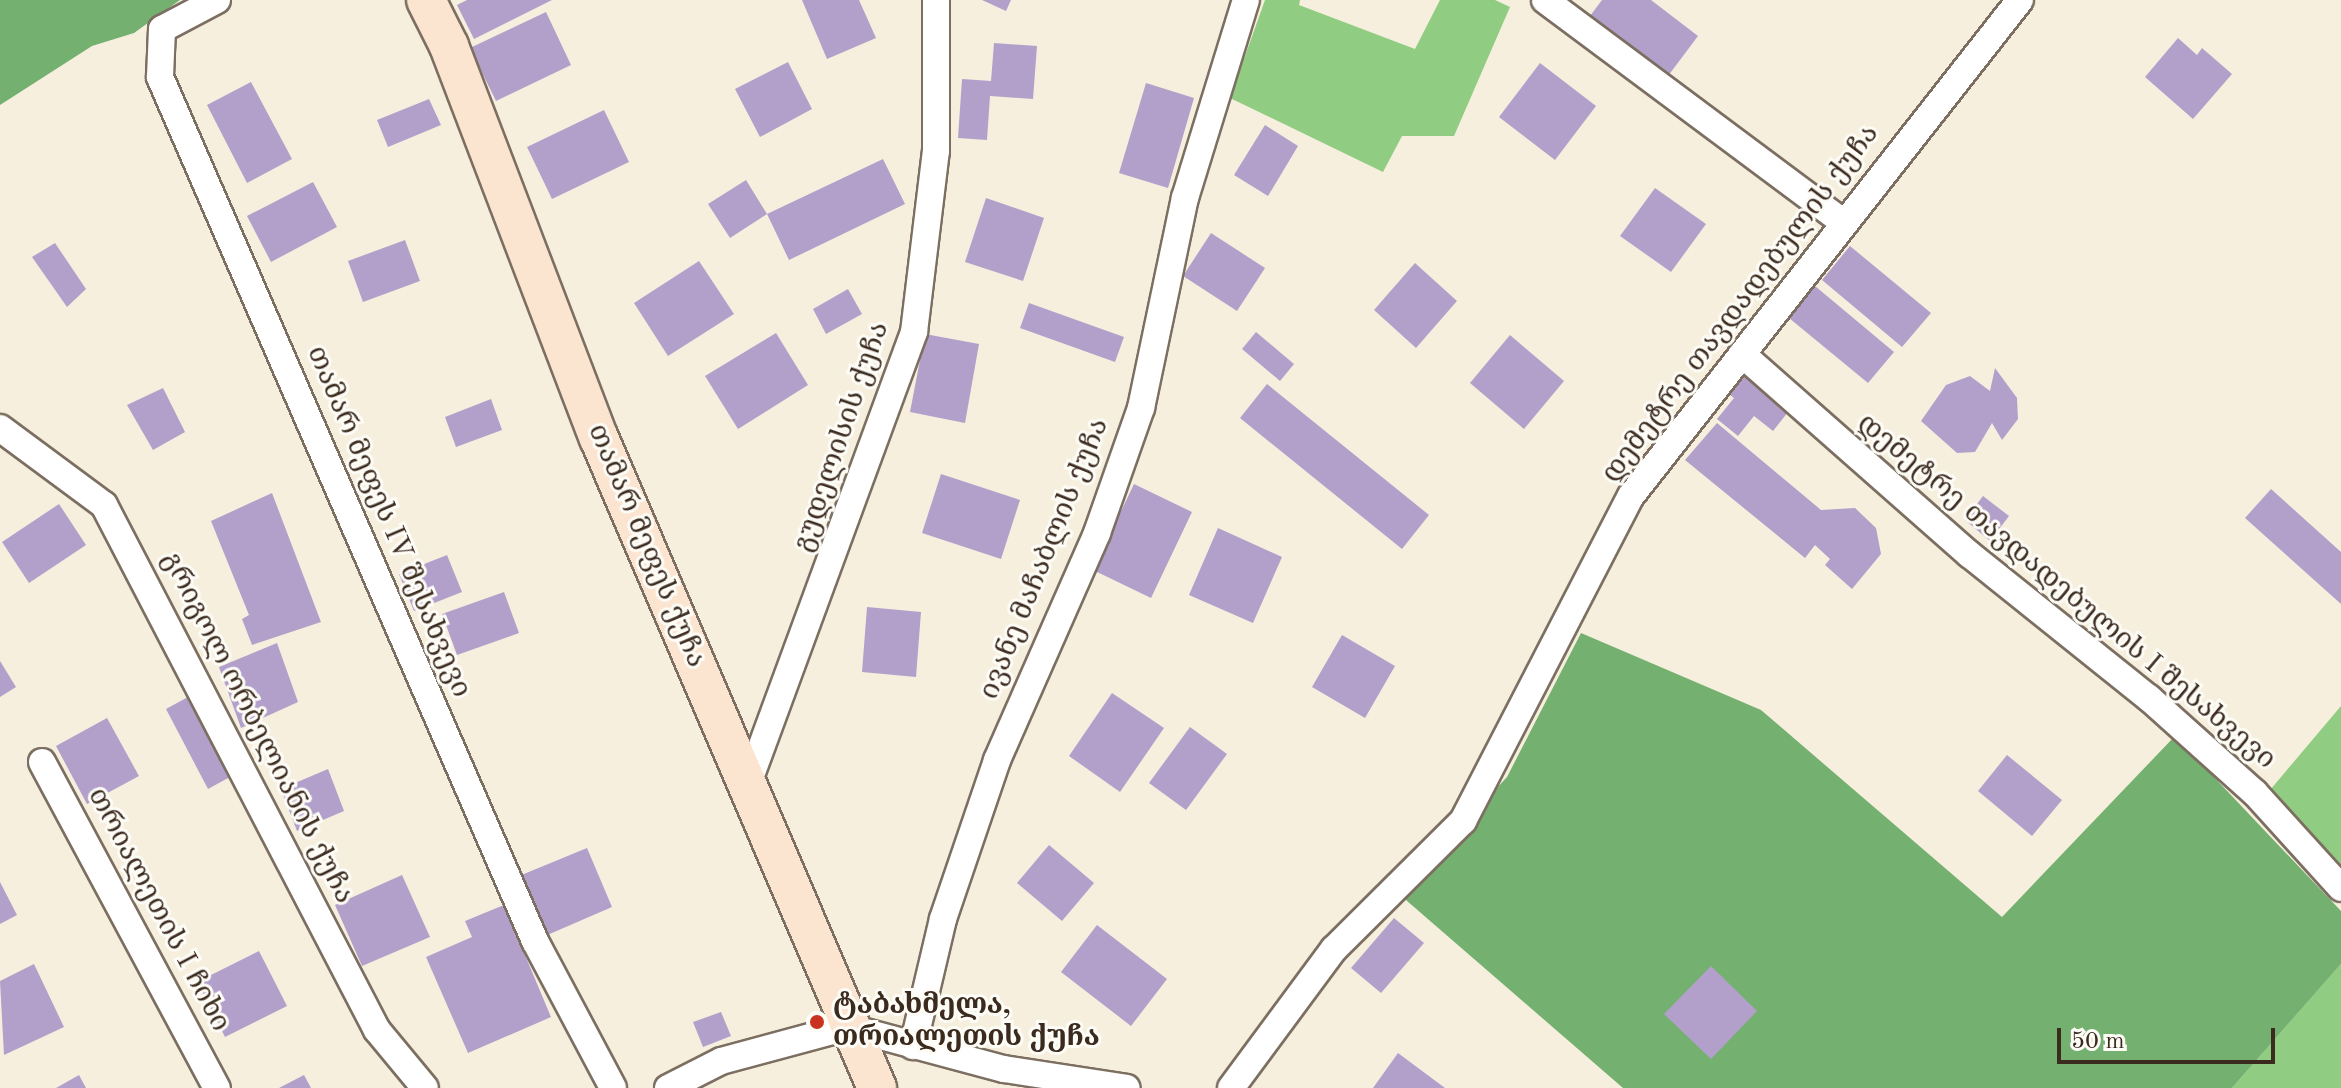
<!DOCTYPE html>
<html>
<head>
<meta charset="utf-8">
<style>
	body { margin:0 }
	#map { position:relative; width:2341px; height:1088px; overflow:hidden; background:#f6efde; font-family:"Old Standard TT","Noto Serif Georgian",serif }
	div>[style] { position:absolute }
	.green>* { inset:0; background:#90cc81 }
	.forest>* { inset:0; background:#74b06f }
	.building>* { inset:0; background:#b2a0cb }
	.roads { filter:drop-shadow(2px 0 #7c6f61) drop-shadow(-2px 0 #7c6f61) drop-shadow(0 2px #7c6f61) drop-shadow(0 -2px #7c6f61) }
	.street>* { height:26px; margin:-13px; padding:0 13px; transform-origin:13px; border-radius:13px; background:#fff }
	.secondary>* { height:38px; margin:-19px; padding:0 19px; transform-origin:19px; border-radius:19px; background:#fce5d0 }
	.dots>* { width:22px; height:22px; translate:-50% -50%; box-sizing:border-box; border:4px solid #fdfcf7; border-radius:50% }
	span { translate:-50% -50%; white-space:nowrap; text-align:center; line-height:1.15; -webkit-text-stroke:6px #fdfcf7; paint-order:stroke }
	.street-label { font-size:28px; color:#3b2a1e }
	.poi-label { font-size:28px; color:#3b2a1e; font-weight:700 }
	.left { translate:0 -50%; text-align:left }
	.scale { position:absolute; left:2057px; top:1028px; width:218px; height:36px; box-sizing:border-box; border:4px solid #3b2a1e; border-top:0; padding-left:10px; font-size:24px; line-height:28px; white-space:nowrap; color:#3b2a1e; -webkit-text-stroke:6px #fdfcf7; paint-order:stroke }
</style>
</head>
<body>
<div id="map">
	<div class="green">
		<i style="clip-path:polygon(1265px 0,1300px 0,1299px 5px,1415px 49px,1440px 0,1495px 0,1510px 7px,1454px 136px,1402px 136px,1383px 172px,1230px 98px)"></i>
		<i style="clip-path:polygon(2341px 706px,2341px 865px,2270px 790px)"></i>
		<i style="clip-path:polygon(2341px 964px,2341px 1088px,2232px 1088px)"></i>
	</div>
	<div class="forest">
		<i style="clip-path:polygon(0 0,180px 0,134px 33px,92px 46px,0 105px)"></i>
		<i style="clip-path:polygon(1581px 633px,1761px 710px,2002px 917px,2175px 736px,2341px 911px,2341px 964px,2232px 1088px,1623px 1088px,1399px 894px,1507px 777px)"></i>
	</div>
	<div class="building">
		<i style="clip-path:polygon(467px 0,552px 0,474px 39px,457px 5px)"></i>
		<i style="clip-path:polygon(802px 0,859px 0,876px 38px,827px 59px)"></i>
		<i style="clip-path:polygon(982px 0,1011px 0,1006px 11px)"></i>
		<i style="clip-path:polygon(1602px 0,1651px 0,1698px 36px,1668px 76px,1590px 16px)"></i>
		<i style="clip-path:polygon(546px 12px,571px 65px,496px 101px,470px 48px)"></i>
		<i style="clip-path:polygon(2178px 38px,2197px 55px,2202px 48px,2232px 74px,2193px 119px,2145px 77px)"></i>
		<i style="clip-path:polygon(994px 43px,1037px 46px,1033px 99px,990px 96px,987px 140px,958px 138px,962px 79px,991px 81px)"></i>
		<i style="clip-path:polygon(788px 62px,812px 109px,760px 137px,735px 89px)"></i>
		<i style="clip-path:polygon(1540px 63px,1596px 106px,1555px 160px,1499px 117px)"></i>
		<i style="clip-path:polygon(251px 82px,292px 159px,247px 183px,207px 105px)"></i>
		<i style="clip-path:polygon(1146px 83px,1194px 98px,1168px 188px,1119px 173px)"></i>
		<i style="clip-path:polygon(429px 99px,441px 125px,388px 147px,377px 120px)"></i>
		<i style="clip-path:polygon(604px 110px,629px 162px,552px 199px,527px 147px)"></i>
		<i style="clip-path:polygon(1265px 125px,1298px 146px,1268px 196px,1234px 175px)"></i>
		<i style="clip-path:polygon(883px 159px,905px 204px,789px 260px,767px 214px,730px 238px,708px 204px,746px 180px,767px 214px)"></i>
		<i style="clip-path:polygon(313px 182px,337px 227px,271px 262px,247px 216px)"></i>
		<i style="clip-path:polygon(1655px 188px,1706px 224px,1671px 272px,1620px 236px)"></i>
		<i style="clip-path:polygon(986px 198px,1044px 218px,1023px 281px,965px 262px)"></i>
		<i style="clip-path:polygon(1211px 233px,1265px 268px,1237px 311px,1183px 276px)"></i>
		<i style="clip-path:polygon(405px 240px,420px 281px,363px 302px,348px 261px)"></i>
		<i style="clip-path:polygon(55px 243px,86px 289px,67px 307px,32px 257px)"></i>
		<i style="clip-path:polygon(1850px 246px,1931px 313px,1902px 347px,1822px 280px)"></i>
		<i style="clip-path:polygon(699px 261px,734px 314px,668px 356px,634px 303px)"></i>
		<i style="clip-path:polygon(1415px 263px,1457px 301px,1416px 348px,1374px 310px)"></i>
		<i style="clip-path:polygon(1815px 286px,1894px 352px,1868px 383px,1789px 318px)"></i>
		<i style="clip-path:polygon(848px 289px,862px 314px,826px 334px,813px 309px)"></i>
		<i style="clip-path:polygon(1029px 303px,1124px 337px,1115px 362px,1020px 328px)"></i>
		<i style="clip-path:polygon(1256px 332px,1294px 364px,1280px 381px,1242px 349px)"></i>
		<i style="clip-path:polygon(776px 333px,808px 385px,738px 429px,705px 376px)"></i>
		<i style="clip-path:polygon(925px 334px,979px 344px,965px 423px,910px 412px)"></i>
		<i style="clip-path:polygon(1510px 335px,1564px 381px,1524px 429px,1470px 383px)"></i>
		<i style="clip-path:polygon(1995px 368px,2017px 398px,2018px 419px,2002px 440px,1992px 423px,1975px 452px,1957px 453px,1921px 421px,1946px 385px,1970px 376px,1990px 391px)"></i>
		<i style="clip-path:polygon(1740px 373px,1788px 412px,1773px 431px,1754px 416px,1738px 436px,1717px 419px,1734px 398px,1725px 391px)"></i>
		<i style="clip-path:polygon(1267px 384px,1429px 515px,1402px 549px,1240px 418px)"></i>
		<i style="clip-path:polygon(163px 388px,185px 432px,153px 450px,127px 405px)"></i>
		<i style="clip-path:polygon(491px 399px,502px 430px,456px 447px,445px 417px)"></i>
		<i style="clip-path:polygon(1717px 423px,1821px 510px,1855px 508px,1876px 528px,1881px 554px,1852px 589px,1825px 565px,1830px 559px,1815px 545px,1805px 558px,1685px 460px)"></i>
		<i style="clip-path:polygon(941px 474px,1020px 500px,1001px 559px,922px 533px)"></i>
		<i style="clip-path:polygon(1134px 484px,1192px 512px,1151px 598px,1093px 570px)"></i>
		<i style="clip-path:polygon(2271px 489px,2341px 552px,2341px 604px,2245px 518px)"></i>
		<i style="clip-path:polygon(272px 493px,321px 622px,252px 645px,242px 619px,249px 615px,211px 521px)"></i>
		<i style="clip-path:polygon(1983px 496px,2009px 516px,1990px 541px,1965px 520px)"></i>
		<i style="clip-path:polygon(59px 504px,86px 545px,29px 583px,2px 542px)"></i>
		<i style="clip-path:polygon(1218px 528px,1282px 557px,1253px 623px,1189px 595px)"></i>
		<i style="clip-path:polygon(447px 555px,462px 592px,414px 611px,399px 574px)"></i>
		<i style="clip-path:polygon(504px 592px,519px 633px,457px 655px,442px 614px)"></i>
		<i style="clip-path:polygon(867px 607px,921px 612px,916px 677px,862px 672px)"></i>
		<i style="clip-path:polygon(1342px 635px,1395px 666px,1365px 718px,1312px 687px)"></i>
		<i style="clip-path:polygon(277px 643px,298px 702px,241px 728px,219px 667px)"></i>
		<i style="clip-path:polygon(0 661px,16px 687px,0 697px)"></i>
		<i style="clip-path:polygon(1112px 693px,1164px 728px,1120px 792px,1069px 756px)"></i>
		<i style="clip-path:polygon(188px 697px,230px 777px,208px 789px,166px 709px)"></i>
		<i style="clip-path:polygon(107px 718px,139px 776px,87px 804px,56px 746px)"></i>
		<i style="clip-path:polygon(1190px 727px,1227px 754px,1186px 810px,1149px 783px)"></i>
		<i style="clip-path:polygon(2007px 755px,2062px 800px,2032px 836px,1978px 791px)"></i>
		<i style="clip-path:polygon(328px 769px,344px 811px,297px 831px,281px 789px)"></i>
		<i style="clip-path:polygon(1049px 845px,1094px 883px,1062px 921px,1017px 883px)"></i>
		<i style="clip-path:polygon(587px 848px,612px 907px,545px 936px,519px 876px)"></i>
		<i style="clip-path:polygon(402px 875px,430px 937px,362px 966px,335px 905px)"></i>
		<i style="clip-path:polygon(0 882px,17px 915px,0 924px)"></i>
		<i style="clip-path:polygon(504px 905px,551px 1017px,468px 1053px,426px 957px,472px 937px,465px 921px)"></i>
		<i style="clip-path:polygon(1394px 918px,1424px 943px,1381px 993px,1351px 968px)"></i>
		<i style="clip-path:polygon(1097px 925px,1167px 979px,1131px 1026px,1061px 972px)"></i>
		<i style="clip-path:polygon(259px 951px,287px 1006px,225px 1037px,197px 982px)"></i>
		<i style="clip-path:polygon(34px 964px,64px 1027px,4px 1055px,0 981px)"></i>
		<i style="clip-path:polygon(1711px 966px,1757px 1011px,1711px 1059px,1664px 1014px)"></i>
		<i style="clip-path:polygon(721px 1012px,731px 1036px,703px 1047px,693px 1022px)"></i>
		<i style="clip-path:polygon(1398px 1053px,1445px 1088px,1373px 1088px)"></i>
		<i style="clip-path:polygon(79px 1075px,86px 1088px,56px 1088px)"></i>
		<i style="clip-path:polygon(304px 1075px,311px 1088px,279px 1088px)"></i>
	</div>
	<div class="roads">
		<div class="street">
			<i style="left:217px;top:0;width:62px;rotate:152.2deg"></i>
			<i style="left:162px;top:29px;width:48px;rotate:92.4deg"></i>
			<i style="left:160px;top:77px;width:942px;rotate:66.54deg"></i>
			<i style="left:535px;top:941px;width:166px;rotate:62deg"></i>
			<i style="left:1545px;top:0;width:372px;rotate:36.7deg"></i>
			<i style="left:1742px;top:354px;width:303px;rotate:41.4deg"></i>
			<i style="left:1969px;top:554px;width:231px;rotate:38.7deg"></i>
			<i style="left:2149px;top:698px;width:142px;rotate:41.9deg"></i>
			<i style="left:2255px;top:793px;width:128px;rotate:47.8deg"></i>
			<i style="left:0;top:428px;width:129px;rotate:36.5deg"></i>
			<i style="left:104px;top:505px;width:592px;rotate:62.53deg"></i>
			<i style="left:377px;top:1030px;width:75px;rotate:50.4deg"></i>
			<i style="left:42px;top:762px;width:370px;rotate:61.8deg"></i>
			<i style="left:747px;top:786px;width:484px;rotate:-69.8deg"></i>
			<i style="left:914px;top:332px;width:182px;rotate:-83.1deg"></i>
			<i style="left:936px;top:151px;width:151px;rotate:-90deg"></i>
			<i style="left:913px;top:1046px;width:130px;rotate:-76.7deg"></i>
			<i style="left:943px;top:919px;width:168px;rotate:-71.2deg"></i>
			<i style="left:997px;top:760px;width:248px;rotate:-66.2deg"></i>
			<i style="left:1097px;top:533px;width:133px;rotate:-70.6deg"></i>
			<i style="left:1141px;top:408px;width:215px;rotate:-78.2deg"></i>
			<i style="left:1185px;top:198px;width:207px;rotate:-72.9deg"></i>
			<i style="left:668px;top:1088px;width:59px;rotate:-27deg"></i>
			<i style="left:721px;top:1061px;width:131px;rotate:-15.1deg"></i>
			<i style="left:847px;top:1027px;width:163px;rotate:15deg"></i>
			<i style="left:1004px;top:1069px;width:124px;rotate:8.8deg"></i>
			<i style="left:1231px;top:1088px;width:173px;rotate:-53.5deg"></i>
			<i style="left:1334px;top:949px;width:182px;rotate:-44.8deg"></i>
			<i style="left:1463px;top:821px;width:366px;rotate:-62.7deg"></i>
			<i style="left:1631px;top:496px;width:630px;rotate:-51.89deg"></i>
		</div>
		<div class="secondary">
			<i style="left:426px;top:0;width:51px;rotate:63.4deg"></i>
			<i style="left:449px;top:46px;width:420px;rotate:69.1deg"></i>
			<i style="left:599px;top:438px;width:707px;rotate:66.84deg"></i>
		</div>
	</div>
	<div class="dots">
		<i style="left:817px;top:1022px;background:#c8321e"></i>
	</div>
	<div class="street-label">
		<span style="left:1741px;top:304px;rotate:-53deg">დემეტრე თავდადებულის ქუჩა</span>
		<span style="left:842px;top:437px;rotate:-71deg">გუდელისის ქუჩა</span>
		<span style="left:388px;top:522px;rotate:67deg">თამარ მეფეს IV შესახვევი</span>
		<span style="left:646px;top:546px;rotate:67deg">თამარ მეფეს ქუჩა</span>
		<span style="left:1045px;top:559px;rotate:-68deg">ივანე მაჩაბლის ქუჩა</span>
		<span style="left:2066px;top:592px;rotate:40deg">დემეტრე თავდადებულის I შესახვევი</span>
		<span style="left:257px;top:728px;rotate:63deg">გრიგოლ ორბელიანის ქუჩა</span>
		<span style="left:158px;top:910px;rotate:62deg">თრიალეთის I ჩიხი</span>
	</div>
	<div class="poi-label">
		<span class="left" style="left:833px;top:1022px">ტაბახმელა,<br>თრიალეთის ქუჩა</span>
	</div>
	<div class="scale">50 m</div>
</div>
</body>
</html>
